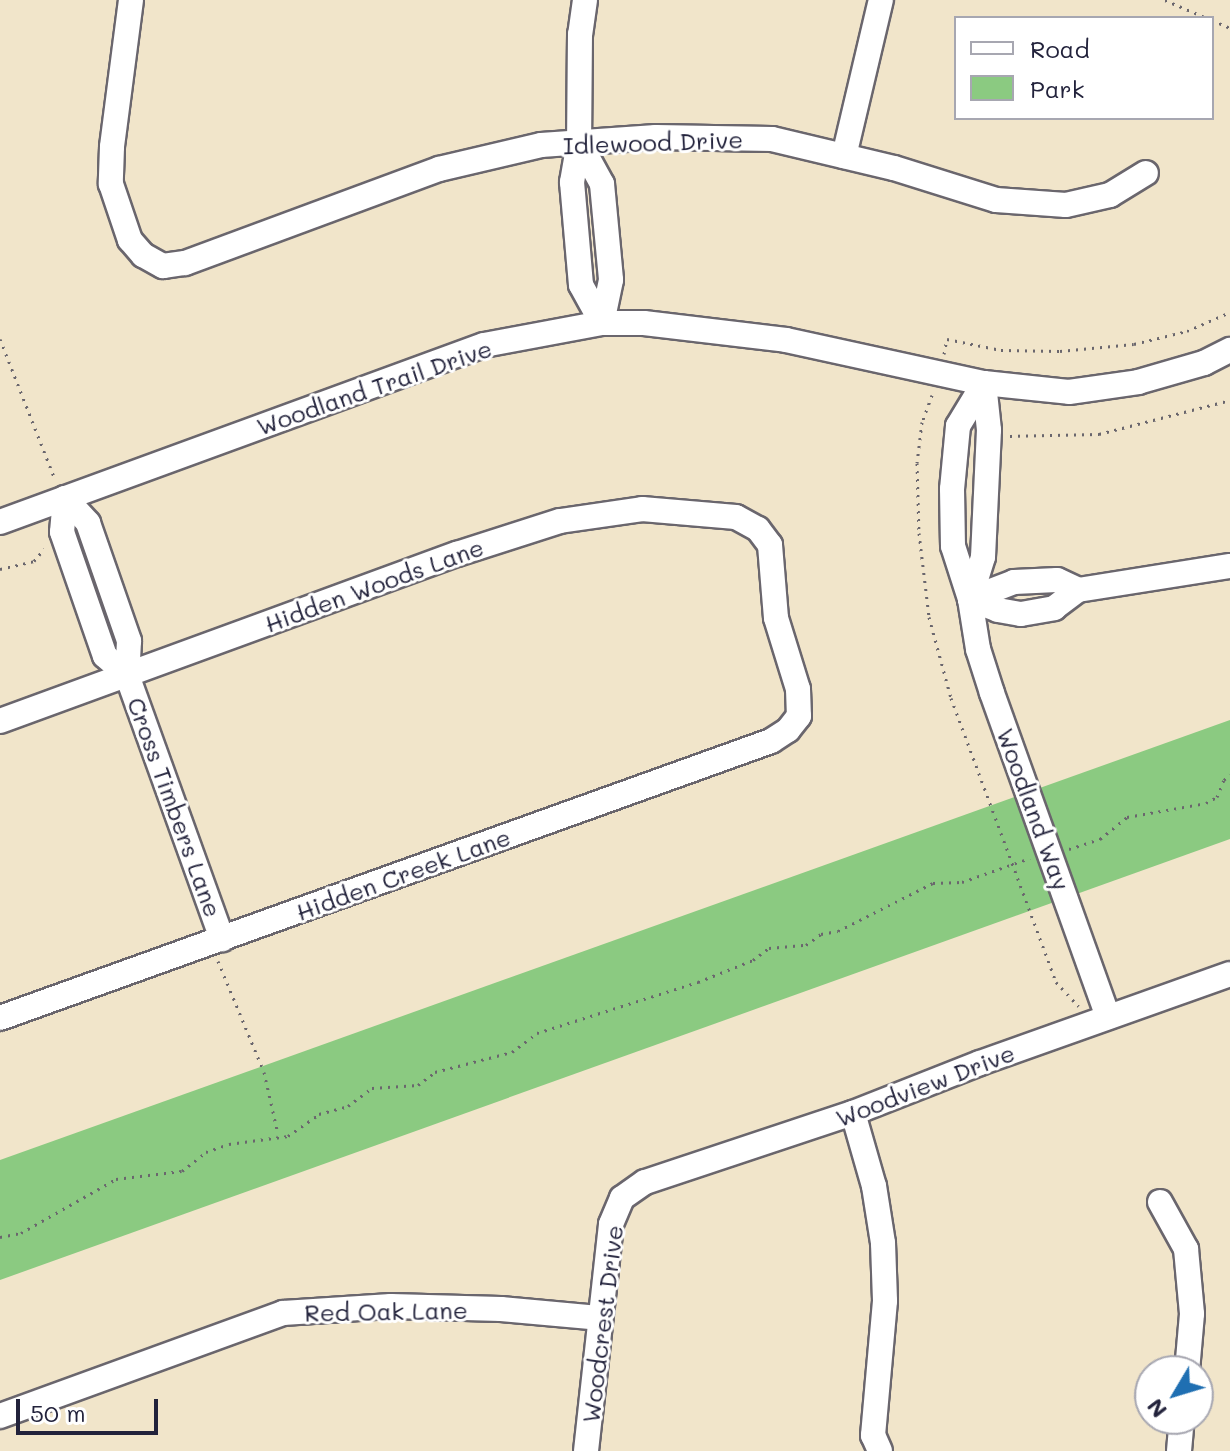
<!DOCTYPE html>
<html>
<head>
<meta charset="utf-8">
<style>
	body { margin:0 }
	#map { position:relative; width:1230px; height:1451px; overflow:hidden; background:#f1e5ca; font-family:Mali,sans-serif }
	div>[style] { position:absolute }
	.green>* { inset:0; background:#8bca81 }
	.path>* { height:3px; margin-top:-1.5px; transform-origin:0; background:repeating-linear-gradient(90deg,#6a666d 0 2px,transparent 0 8px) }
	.roads { filter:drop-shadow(2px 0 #6a666d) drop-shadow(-2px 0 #6a666d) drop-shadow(0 2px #6a666d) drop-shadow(0 -2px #6a666d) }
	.minor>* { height:24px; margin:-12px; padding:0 12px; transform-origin:12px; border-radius:12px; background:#fff }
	span { translate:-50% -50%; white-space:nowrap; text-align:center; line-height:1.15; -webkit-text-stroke:6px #fff; paint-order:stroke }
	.street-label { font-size:24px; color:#22223b }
	.legend { position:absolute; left:954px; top:16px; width:260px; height:104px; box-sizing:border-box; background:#fff; border:2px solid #a7a7b1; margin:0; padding:10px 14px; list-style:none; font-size:24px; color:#22223b }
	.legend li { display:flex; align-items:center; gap:16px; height:40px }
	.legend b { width:40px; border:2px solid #a7a7b1 }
	.north { position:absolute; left:1134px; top:1355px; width:80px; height:80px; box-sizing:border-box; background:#fff; border:2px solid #a7a7b1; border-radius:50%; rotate:232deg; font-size:22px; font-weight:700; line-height:32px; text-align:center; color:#22223b }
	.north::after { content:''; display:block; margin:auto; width:28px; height:36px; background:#1f6fb2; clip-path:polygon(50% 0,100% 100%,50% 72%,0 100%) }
	.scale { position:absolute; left:16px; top:1399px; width:142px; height:36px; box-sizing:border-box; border:4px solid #22223b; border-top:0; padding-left:10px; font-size:24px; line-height:28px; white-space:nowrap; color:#22223b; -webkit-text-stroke:6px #fff; paint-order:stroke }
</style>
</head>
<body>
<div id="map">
	<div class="green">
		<i style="clip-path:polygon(1230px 720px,1230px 839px,0 1280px,0 1160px)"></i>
	</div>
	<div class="path">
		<i style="left:1165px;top:0;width:46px;rotate:23.2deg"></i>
		<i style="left:1212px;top:20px;width:20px;rotate:24deg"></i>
		<i style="left:0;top:339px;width:150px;rotate:68.6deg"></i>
		<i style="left:944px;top:354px;width:15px;rotate:-79deg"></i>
		<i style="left:947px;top:339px;width:55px;rotate:11.5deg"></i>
		<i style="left:1001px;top:350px;width:59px;rotate:1deg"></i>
		<i style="left:1060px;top:351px;width:74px;rotate:-5.4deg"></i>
		<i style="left:1134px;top:344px;width:55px;rotate:-13.8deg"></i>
		<i style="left:1187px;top:331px;width:47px;rotate:-23.8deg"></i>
		<i style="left:932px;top:395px;width:29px;rotate:110deg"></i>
		<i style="left:922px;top:422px;width:41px;rotate:97deg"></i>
		<i style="left:917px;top:463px;width:70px;rotate:88.4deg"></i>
		<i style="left:919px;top:533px;width:85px;rotate:83.2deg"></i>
		<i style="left:929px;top:617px;width:84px;rotate:74.8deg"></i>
		<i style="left:951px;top:698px;width:303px;rotate:69.7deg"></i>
		<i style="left:1056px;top:982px;width:33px;rotate:47deg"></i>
		<i style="left:1010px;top:436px;width:89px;rotate:-1.3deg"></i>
		<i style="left:1099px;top:434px;width:135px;rotate:-14.5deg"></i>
		<i style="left:0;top:569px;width:35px;rotate:-13deg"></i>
		<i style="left:34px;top:561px;width:16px;rotate:-50deg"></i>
		<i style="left:1069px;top:849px;width:33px;rotate:-18deg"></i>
		<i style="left:1100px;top:839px;width:35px;rotate:-39deg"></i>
		<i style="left:1127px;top:817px;width:80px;rotate:-10deg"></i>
		<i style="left:1206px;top:803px;width:13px;rotate:-29deg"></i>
		<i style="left:1217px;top:797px;width:18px;rotate:-68deg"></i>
		<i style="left:1224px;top:780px;width:8px;rotate:-45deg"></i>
		<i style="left:218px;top:961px;width:120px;rotate:67.5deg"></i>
		<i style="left:264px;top:1072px;width:64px;rotate:77.3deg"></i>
		<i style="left:0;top:1237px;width:21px;rotate:-11deg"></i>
		<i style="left:21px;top:1233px;width:109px;rotate:-29.6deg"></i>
		<i style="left:116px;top:1179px;width:66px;rotate:-6.9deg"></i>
		<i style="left:182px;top:1171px;width:31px;rotate:-38deg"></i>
		<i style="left:206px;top:1152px;width:24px;rotate:-19deg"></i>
		<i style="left:229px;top:1144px;width:60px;rotate:-7.7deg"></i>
		<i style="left:288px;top:1136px;width:38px;rotate:-35deg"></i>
		<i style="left:319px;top:1114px;width:30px;rotate:-15deg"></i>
		<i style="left:348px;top:1106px;width:30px;rotate:-37deg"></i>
		<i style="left:372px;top:1088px;width:46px;rotate:-3.7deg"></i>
		<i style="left:418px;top:1085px;width:21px;rotate:-37deg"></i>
		<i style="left:435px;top:1072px;width:80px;rotate:-14.6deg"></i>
		<i style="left:512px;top:1052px;width:31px;rotate:-37deg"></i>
		<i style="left:537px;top:1033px;width:169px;rotate:-17.6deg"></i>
		<i style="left:698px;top:982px;width:59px;rotate:-21.8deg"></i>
		<i style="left:753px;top:960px;width:20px;rotate:-37deg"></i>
		<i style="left:769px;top:948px;width:37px;rotate:-5deg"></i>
		<i style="left:806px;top:945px;width:19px;rotate:-36deg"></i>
		<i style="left:821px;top:934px;width:17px;rotate:-10deg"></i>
		<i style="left:838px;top:931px;width:106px;rotate:-26.8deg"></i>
		<i style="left:933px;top:883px;width:29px;rotate:-2deg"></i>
		<i style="left:962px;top:882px;width:72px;rotate:-19.4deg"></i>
	</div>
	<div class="roads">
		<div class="minor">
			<i style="left:131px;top:0;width:148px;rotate:97.4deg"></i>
			<i style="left:112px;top:147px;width:37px;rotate:92deg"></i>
			<i style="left:111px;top:184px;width:59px;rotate:71.3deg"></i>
			<i style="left:130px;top:240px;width:20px;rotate:49deg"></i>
			<i style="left:143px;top:255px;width:23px;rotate:29deg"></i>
			<i style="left:163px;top:266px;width:22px;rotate:-8deg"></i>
			<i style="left:185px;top:263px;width:271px;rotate:-20.3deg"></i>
			<i style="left:439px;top:169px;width:105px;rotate:-13.2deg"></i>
			<i style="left:541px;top:145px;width:115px;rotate:-4deg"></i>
			<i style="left:656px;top:137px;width:116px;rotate:1deg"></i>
			<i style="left:772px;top:139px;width:125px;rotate:13.4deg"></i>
			<i style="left:894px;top:168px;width:107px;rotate:17.4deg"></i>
			<i style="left:996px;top:200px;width:70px;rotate:4.1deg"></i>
			<i style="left:1066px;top:205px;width:45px;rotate:-12.8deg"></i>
			<i style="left:1110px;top:195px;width:42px;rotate:-31.4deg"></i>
			<i style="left:585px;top:0;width:34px;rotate:98deg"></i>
			<i style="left:580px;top:34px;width:108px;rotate:90.5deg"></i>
			<i style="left:579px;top:142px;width:41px;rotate:99.9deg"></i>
			<i style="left:572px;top:182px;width:103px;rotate:85deg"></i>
			<i style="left:581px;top:285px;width:43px;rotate:61.1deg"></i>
			<i style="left:579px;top:142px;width:48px;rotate:61.3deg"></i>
			<i style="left:602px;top:184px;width:96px;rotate:84.6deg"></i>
			<i style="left:611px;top:280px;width:44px;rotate:101.8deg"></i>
			<i style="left:844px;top:156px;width:160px;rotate:-76.7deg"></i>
			<i style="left:984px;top:383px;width:50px;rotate:121.2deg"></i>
			<i style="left:958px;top:426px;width:63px;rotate:95.4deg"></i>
			<i style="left:952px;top:489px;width:57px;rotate:89deg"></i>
			<i style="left:953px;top:546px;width:56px;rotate:72.2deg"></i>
			<i style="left:970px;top:599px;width:51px;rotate:80.9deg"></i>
			<i style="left:978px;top:649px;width:46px;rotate:72.3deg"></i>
			<i style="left:992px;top:693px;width:344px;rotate:70.3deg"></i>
			<i style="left:65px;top:498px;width:34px;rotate:47deg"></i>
			<i style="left:88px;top:523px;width:125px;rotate:70.8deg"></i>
			<i style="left:129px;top:641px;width:34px;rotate:93deg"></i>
			<i style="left:127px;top:675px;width:281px;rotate:70.2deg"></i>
			<i style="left:65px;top:498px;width:34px;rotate:95deg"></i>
			<i style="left:62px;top:532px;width:131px;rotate:70.9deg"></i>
			<i style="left:105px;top:656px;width:29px;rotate:41deg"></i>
			<i style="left:0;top:522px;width:515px;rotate:-20.09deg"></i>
			<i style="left:484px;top:345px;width:120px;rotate:-10.6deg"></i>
			<i style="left:602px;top:323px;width:42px"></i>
			<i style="left:644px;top:323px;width:143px;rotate:6.8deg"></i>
			<i style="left:786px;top:340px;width:203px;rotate:12.3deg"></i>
			<i style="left:984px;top:383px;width:85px;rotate:6deg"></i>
			<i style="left:1069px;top:392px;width:70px;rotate:-8.2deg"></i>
			<i style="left:1138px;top:382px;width:69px;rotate:-16.1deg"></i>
			<i style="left:1204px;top:363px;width:29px;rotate:-27deg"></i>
			<i style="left:970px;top:599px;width:30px;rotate:21deg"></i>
			<i style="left:998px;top:610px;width:23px;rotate:10deg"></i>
			<i style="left:1021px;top:614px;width:34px;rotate:-10deg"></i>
			<i style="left:1054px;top:608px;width:30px;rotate:-37deg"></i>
			<i style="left:1078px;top:590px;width:154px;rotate:-9deg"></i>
			<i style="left:970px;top:599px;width:44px;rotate:-72.8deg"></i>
			<i style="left:983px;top:557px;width:127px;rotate:-87.3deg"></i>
			<i style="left:989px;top:430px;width:47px;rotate:-96.1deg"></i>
			<i style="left:970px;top:599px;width:47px;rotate:-21.1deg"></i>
			<i style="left:1014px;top:582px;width:43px;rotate:-2.7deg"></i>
			<i style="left:1057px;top:580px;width:23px;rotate:25deg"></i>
			<i style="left:0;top:721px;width:487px;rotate:-20.1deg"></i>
			<i style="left:457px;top:554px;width:108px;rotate:-17.8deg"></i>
			<i style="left:560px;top:521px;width:83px;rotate:-8.3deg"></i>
			<i style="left:642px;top:509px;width:94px;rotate:4.9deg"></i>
			<i style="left:736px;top:517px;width:25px;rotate:29deg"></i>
			<i style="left:758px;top:529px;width:20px;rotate:53deg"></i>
			<i style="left:770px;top:545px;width:73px;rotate:85.3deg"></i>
			<i style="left:776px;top:618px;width:74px;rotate:72.8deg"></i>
			<i style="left:798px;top:689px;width:27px;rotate:88deg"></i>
			<i style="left:799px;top:716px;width:18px;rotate:128deg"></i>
			<i style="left:788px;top:730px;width:20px;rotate:147deg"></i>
			<i style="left:771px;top:741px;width:819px;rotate:160.24deg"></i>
			<i style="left:853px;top:1113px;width:76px;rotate:74deg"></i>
			<i style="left:874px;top:1186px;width:58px;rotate:81deg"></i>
			<i style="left:883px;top:1243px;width:58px;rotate:88deg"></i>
			<i style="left:885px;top:1301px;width:135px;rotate:95.1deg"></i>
			<i style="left:873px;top:1435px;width:17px;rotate:66deg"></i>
			<i style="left:1160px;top:1202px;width:54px;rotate:61deg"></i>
			<i style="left:1186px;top:1249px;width:65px;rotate:84.7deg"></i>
			<i style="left:1192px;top:1314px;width:57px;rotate:95deg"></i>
			<i style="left:0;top:1416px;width:301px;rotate:-20deg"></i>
			<i style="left:283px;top:1313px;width:108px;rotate:-3.7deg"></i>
			<i style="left:391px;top:1306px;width:110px;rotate:1.6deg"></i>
			<i style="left:501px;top:1309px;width:98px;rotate:5.2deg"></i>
			<i style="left:586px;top:1451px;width:228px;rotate:-83.7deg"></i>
			<i style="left:611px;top:1224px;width:28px;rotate:-67deg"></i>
			<i style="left:622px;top:1198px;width:28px;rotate:-35deg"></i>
			<i style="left:645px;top:1182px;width:219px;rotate:-18.4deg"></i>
			<i style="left:853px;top:1113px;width:136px;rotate:-21.5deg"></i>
			<i style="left:980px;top:1063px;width:265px;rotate:-19.6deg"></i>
			<i style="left:1179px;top:1451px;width:32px;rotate:-85deg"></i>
		</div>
	</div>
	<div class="street-label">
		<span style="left:653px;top:142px;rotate:-2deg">Idlewood Drive</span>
		<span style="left:374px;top:387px;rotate:-19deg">Woodland Trail Drive</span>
		<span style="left:374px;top:585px;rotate:-20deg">Hidden Woods Lane</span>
		<span style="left:175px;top:807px;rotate:70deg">Cross Timbers Lane</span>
		<span style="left:1034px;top:809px;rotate:70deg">Woodland Way</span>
		<span style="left:403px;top:874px;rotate:-20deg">Hidden Creek Lane</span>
		<span style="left:925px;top:1085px;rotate:-21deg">Woodview Drive</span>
		<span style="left:386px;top:1311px;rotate:-1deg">Red Oak Lane</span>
		<span style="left:602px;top:1324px;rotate:-83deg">Woodcrest Drive</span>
	</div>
	<ul class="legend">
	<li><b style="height:10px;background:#fff"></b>Road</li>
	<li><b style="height:22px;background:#8bca81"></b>Park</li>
	</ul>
	<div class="north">N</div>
	<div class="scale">50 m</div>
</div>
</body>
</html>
